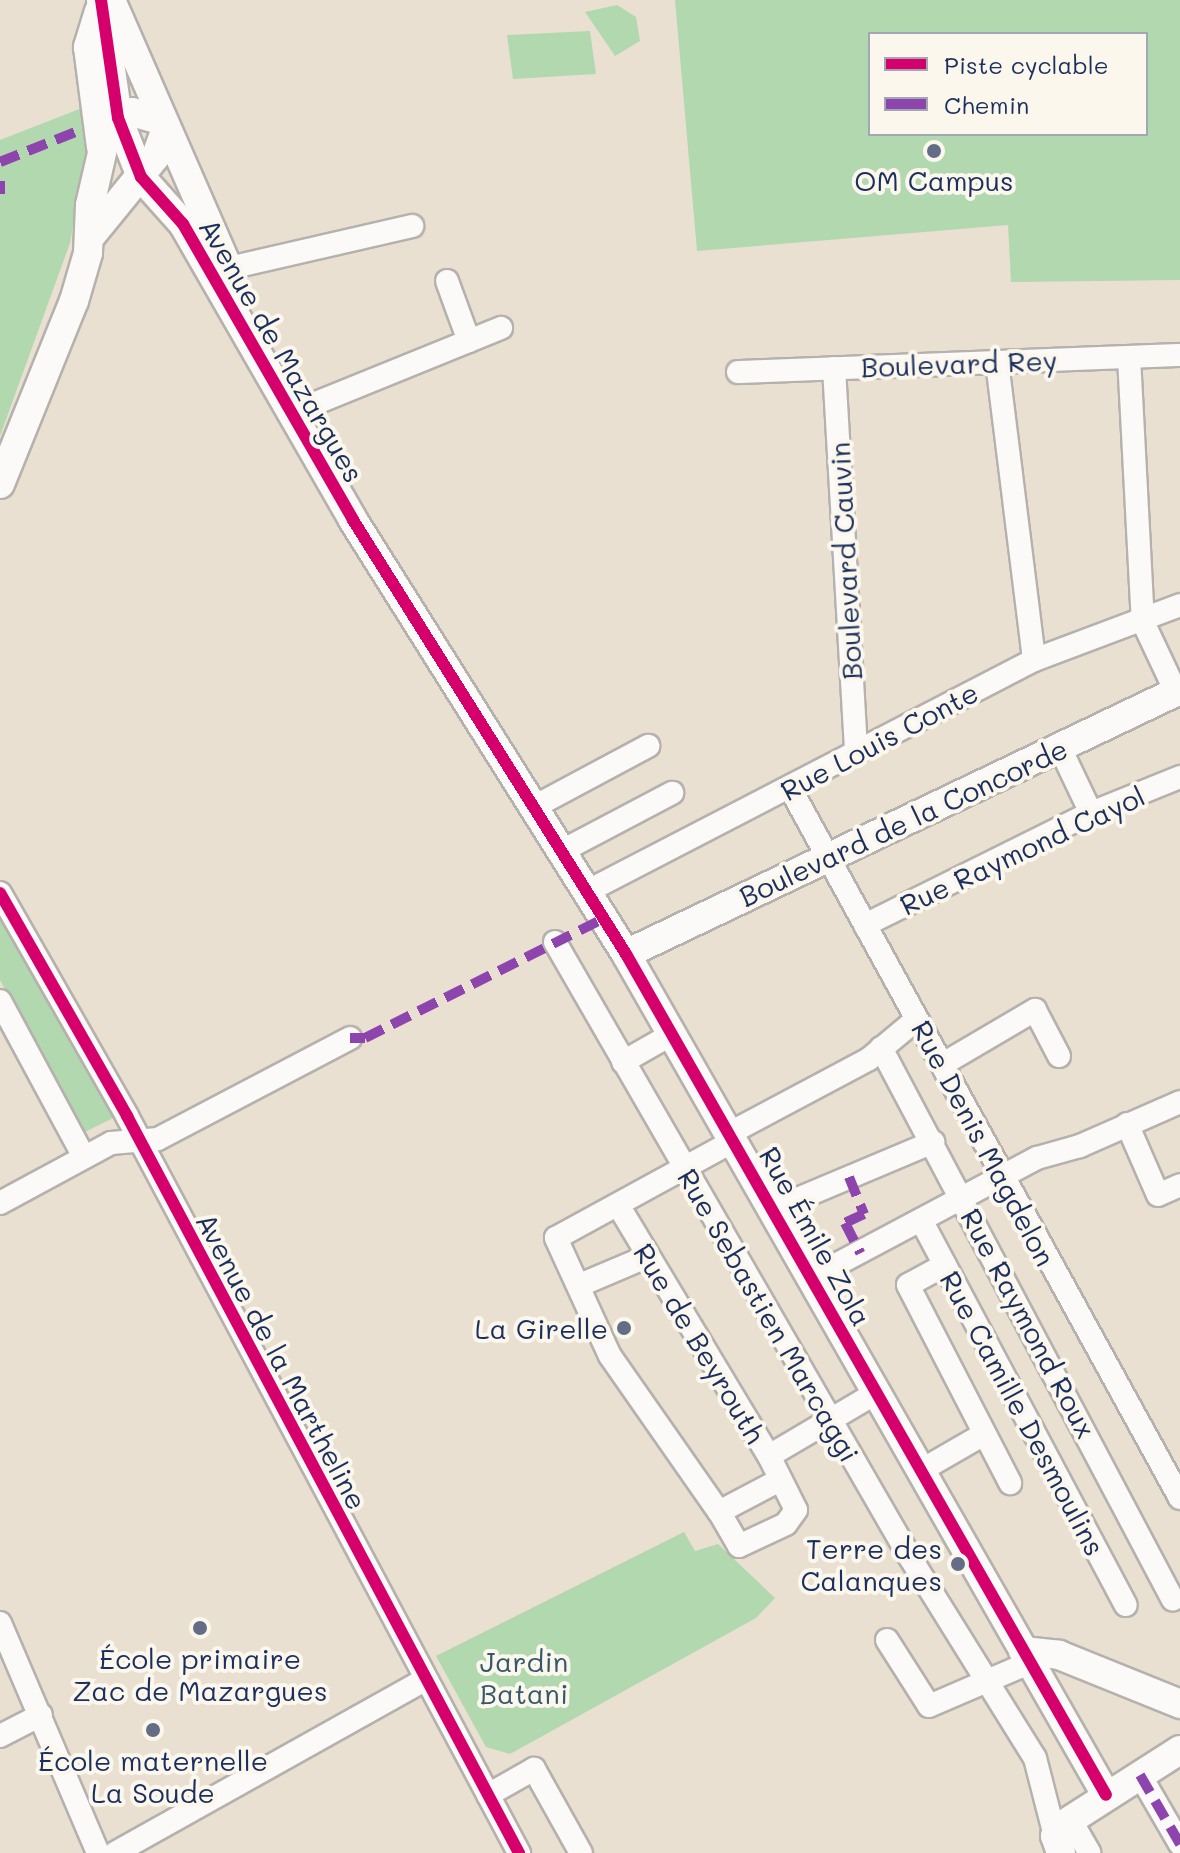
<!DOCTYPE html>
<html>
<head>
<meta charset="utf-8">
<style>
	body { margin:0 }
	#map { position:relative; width:1180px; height:1853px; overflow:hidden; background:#e9e0d1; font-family:Mali,sans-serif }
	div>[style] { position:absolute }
	.green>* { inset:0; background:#b1d8ae }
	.roads { filter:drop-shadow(2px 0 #b5b1ac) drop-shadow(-2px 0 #b5b1ac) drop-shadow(0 2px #b5b1ac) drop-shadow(0 -2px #b5b1ac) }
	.minor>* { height:22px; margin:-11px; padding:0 11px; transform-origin:11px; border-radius:11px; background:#fcfaf8 }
	.tertiary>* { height:28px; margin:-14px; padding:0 14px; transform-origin:14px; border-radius:14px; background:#fcfaf8 }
	.quiet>* { height:10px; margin-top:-5px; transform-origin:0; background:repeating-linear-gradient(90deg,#8e44ad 0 20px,transparent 0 30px) }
	.cycleway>* { height:12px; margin:-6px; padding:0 6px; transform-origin:6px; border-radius:6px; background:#d6006c }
	.dots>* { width:22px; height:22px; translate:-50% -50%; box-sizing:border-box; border:4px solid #fbf7ec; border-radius:50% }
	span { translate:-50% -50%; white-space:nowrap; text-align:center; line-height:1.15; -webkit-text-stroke:8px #fbf7ec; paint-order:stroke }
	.poi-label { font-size:28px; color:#1b2f5e }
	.right { translate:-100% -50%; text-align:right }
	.street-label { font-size:28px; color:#1b2f5e }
	.park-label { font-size:28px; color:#35586b }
	.legend { position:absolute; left:868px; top:32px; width:280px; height:104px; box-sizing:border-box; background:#fbf7ec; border:2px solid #a1a7b3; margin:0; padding:10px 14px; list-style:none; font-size:24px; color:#1b2f5e }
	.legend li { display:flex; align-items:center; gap:16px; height:40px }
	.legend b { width:40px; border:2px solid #a1a7b3 }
</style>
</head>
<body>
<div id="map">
	<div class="green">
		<i style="clip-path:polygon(evenodd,675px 0,1180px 0,1180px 280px,1011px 282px,1008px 225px,697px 251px,675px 0,870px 34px,1146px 34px,1146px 134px,870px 134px,870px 34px)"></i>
		<i style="clip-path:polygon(617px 5px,636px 17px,640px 41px,615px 56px,585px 12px)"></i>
		<i style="clip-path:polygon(590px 31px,596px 74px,513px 79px,507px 35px)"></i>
		<i style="clip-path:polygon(82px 108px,90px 135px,70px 243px,0 436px,0 140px)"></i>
		<i style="clip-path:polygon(0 904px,119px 1115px,83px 1133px,0 980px)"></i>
		<i style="clip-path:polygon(684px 1532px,695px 1551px,718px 1544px,775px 1598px,756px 1618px,510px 1754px,486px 1747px,436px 1656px)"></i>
	</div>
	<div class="roads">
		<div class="minor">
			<i style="left:229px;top:268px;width:188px;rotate:-12.9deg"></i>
			<i style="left:447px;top:281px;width:64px;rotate:69.9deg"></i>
			<i style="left:1129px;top:357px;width:265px;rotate:87deg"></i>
			<i style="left:1143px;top:622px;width:77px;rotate:64.8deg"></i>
			<i style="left:997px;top:362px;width:300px;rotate:82.9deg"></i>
			<i style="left:834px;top:368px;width:386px;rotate:86.7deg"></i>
			<i style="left:738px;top:372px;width:442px;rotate:-2.2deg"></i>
			<i style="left:289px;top:414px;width:229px;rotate:-22.1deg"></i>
			<i style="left:1060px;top:748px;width:72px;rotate:64.5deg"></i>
			<i style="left:790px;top:788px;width:810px;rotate:61.22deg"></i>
			<i style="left:532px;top:808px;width:132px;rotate:-28.1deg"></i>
			<i style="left:560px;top:852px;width:127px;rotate:-27.8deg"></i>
			<i style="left:586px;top:892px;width:505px;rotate:-27.38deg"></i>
			<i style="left:1034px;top:660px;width:156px;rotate:-20.6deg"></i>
			<i style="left:0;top:893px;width:257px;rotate:60.3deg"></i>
			<i style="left:127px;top:1116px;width:835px;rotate:61.99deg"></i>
			<i style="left:865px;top:925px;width:252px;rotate:-26.4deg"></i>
			<i style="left:1091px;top:813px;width:96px;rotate:-22deg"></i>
			<i style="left:555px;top:942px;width:712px;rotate:60.02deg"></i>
			<i style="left:911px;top:1559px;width:234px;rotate:58.1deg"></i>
			<i style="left:1035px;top:1758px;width:81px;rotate:75.6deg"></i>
			<i style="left:0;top:1001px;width:177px;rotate:61.7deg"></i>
			<i style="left:881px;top:1048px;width:624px;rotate:62.12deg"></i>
			<i style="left:623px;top:1062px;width:56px;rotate:-29.7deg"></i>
			<i style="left:943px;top:1064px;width:107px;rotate:-30.4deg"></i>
			<i style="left:1035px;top:1010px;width:52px;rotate:62.4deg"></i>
			<i style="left:1127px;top:1124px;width:77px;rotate:66.4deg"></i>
			<i style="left:1158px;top:1195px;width:24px;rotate:-24deg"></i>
			<i style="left:0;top:1203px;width:126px;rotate:-28.4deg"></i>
			<i style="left:111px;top:1143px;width:47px;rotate:-4.9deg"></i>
			<i style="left:158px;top:1139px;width:217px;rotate:-27.7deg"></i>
			<i style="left:618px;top:1205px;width:293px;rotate:59deg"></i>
			<i style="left:769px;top:1456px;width:60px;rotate:63.4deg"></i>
			<i style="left:796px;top:1510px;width:17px;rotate:126deg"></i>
			<i style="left:786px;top:1524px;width:52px;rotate:154.9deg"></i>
			<i style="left:739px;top:1546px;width:39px;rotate:-120deg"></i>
			<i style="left:719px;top:1512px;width:67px;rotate:-27.7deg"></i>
			<i style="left:774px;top:1209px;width:173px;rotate:-22.8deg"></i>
			<i style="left:921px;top:1220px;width:436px;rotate:62deg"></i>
			<i style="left:945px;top:1265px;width:42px;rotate:151.6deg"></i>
			<i style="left:908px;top:1285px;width:223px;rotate:62.7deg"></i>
			<i style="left:813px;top:1277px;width:254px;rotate:-28deg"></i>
			<i style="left:1037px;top:1158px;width:45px;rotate:-15.6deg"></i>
			<i style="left:1080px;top:1146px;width:109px;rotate:-23.7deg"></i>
			<i style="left:580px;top:1285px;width:72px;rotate:-23deg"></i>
			<i style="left:769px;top:1456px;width:124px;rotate:-30.5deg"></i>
			<i style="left:920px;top:1471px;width:74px;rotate:-30deg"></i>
			<i style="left:719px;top:1512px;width:190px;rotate:-124.9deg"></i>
			<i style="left:610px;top:1356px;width:130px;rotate:-114.6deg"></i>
			<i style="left:556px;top:1238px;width:192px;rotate:-28.7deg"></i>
			<i style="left:724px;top:1146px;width:14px;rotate:-65deg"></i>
			<i style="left:730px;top:1133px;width:157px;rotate:-28deg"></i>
			<i style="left:869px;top:1059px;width:62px;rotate:-39.8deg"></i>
			<i style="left:0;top:1623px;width:250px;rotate:66.9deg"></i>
			<i style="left:887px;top:1640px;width:78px;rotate:57.5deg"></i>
			<i style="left:929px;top:1706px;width:109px;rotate:-23.3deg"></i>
			<i style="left:0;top:1736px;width:46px;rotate:-27.1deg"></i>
			<i style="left:1140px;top:1775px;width:80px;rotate:59.9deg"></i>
			<i style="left:488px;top:1795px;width:53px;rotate:-29.5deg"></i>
			<i style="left:534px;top:1769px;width:96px;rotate:60.8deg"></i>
			<i style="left:1070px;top:1819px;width:39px;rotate:60deg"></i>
			<i style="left:115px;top:1853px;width:356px;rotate:-29.2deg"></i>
		</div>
		<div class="tertiary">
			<i style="left:101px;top:0;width:119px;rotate:81.8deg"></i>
			<i style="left:118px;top:118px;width:63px;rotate:68.7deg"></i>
			<i style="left:141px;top:177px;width:63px;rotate:48.2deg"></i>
			<i style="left:183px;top:224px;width:341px;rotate:60.1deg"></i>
			<i style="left:353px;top:520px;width:513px;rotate:57.83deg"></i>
			<i style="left:626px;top:954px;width:968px;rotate:60.28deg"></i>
			<i style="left:111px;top:0;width:298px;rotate:66.4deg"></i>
			<i style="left:99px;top:11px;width:38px;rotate:107deg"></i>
			<i style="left:88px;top:47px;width:101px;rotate:82.6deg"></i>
			<i style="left:91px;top:236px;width:103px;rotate:-50.9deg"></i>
			<i style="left:156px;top:156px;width:27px;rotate:-70deg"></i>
			<i style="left:0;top:484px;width:197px;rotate:-68deg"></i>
			<i style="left:74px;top:301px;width:50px;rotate:-73.7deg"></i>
			<i style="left:88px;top:253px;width:48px;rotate:-87.6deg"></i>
			<i style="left:90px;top:205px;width:80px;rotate:-77deg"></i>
			<i style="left:108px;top:127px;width:28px;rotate:-32deg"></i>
			<i style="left:132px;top:112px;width:29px;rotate:16deg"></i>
			<i style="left:626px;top:954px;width:614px;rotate:-25.48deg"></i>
			<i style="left:1023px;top:1651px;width:36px;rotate:6deg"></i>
			<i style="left:1059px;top:1655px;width:131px;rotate:22deg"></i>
			<i style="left:1061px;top:1853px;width:18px;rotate:-109deg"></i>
			<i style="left:1055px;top:1836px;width:12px;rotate:-59deg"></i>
			<i style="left:1061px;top:1826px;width:141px;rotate:-32.6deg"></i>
		</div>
	</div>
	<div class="quiet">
		<i style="left:0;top:162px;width:89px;rotate:-21.7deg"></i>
		<i style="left:0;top:181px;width:13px;rotate:90deg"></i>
		<i style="left:350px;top:1038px;width:15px"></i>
		<i style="left:365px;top:1038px;width:266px;rotate:-26.6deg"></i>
		<i style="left:849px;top:1177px;width:40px;rotate:68deg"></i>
		<i style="left:864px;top:1214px;width:21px;rotate:155deg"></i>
		<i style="left:845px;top:1223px;width:34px;rotate:63deg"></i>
		<i style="left:1140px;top:1775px;width:80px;rotate:59.9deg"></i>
	</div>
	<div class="cycleway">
		<i style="left:101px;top:0;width:119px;rotate:81.8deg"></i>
		<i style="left:118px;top:118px;width:63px;rotate:68.7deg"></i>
		<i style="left:141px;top:177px;width:63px;rotate:48.2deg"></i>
		<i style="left:183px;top:224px;width:341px;rotate:60.1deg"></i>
		<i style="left:353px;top:520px;width:513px;rotate:57.83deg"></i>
		<i style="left:626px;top:954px;width:968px;rotate:60.28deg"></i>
		<i style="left:0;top:893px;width:257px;rotate:60.3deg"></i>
		<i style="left:127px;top:1116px;width:835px;rotate:61.99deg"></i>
	</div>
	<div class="dots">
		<i style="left:934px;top:151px;background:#636d86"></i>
		<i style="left:624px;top:1328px;background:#636d86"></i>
		<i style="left:958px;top:1564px;background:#636d86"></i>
		<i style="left:200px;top:1628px;background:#636d86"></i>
		<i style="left:153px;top:1730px;background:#636d86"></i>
	</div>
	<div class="poi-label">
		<span style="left:934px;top:180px">OM Campus</span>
		<span class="right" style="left:608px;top:1328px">La Girelle</span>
		<span class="right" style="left:942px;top:1564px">Terre des<br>Calanques</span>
		<span style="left:200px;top:1674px">École primaire<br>Zac de Mazargues</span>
		<span style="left:153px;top:1776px">École maternelle<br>La Soude</span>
	</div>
	<div class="street-label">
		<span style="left:282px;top:350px;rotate:60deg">Avenue de Mazargues</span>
		<span style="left:959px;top:363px;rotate:-2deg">Boulevard Rey</span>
		<span style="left:845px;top:561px;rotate:-93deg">Boulevard Cauvin</span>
		<span style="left:879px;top:741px;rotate:-28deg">Rue Louis Conte</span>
		<span style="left:903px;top:822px;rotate:-25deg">Boulevard de la Concorde</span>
		<span style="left:1022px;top:850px;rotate:-25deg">Rue Raymond Cayol</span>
		<span style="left:984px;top:1143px;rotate:62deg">Rue Denis Magdelon</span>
		<span style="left:816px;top:1236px;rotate:61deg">Rue Émile Zola</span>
		<span style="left:769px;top:1315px;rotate:60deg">Rue Sebastien Marcaggi</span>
		<span style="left:1029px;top:1323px;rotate:62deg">Rue Raymond Roux</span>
		<span style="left:700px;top:1343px;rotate:59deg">Rue de Beyrouth</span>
		<span style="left:282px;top:1361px;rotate:62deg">Avenue de la Martheline</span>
		<span style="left:1023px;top:1413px;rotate:62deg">Rue Camille Desmoulins</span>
	</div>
	<div class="park-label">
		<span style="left:524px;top:1677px">Jardin<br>Batani</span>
	</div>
	<ul class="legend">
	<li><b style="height:10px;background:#d6006c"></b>Piste cyclable</li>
	<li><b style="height:10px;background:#8e44ad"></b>Chemin</li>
	</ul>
</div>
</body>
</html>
